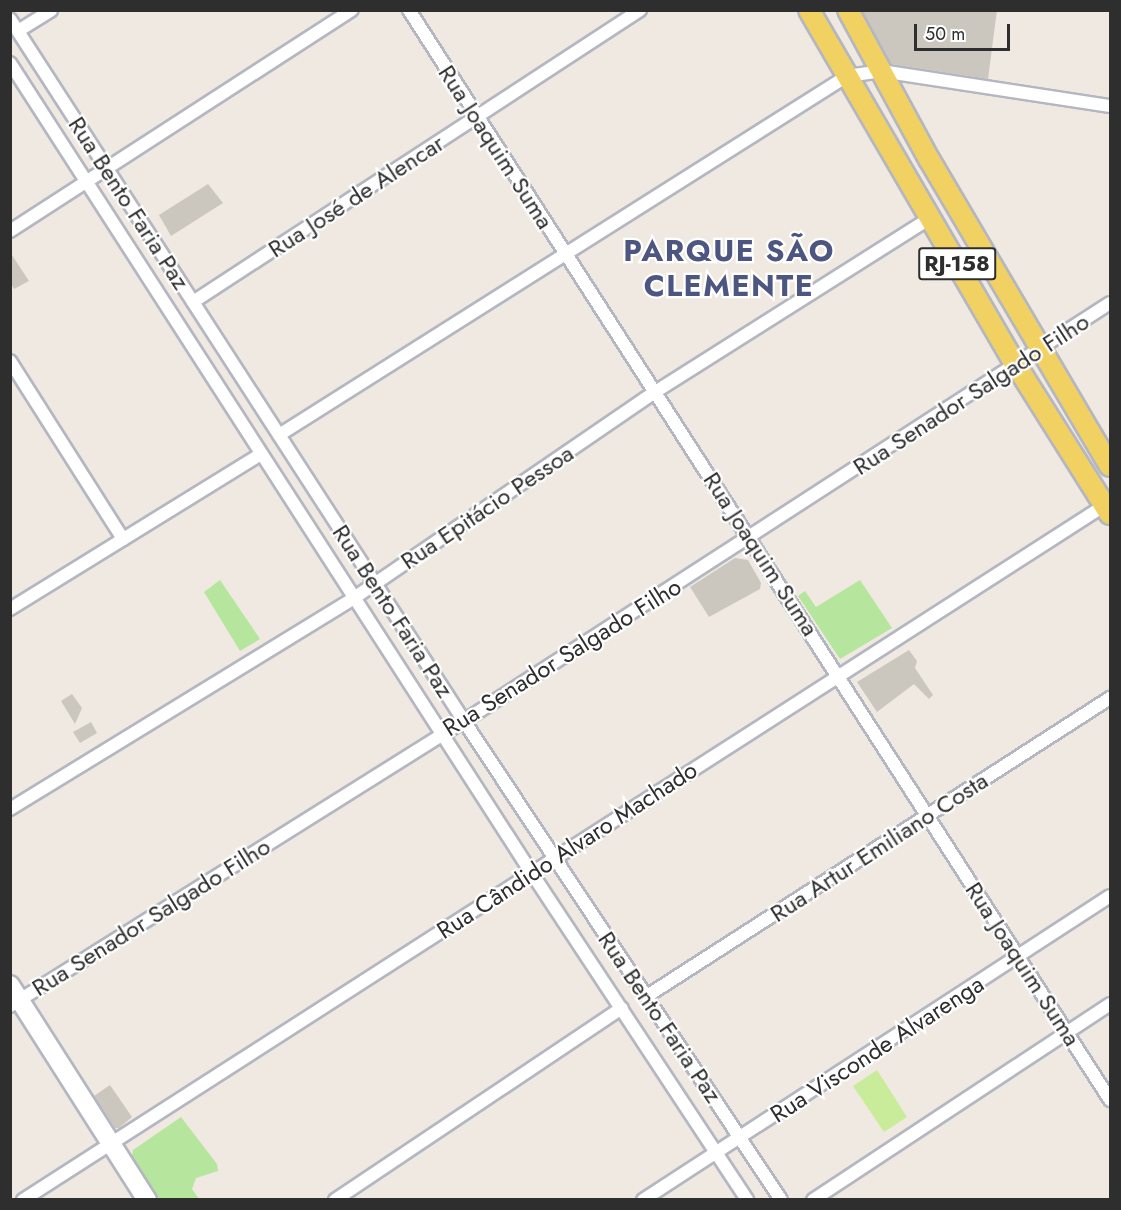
<!DOCTYPE html>
<html>
<head>
<meta charset="utf-8">
<style>
	body { margin:0 }
	#map { position:relative; width:1121px; height:1210px; overflow:hidden; background:#efe9e1; font-family:Jost,sans-serif }
	div>[style] { position:absolute }
	.green>* { inset:0; background:#b6e59e }
	.pitch>* { inset:0; background:#c9ec9a }
	.building>* { inset:0; background:#cbc7bf }
	.roads { filter:drop-shadow(2px 0 #b4b7c1) drop-shadow(-2px 0 #b4b7c1) drop-shadow(0 2px #b4b7c1) drop-shadow(0 -2px #b4b7c1) }
	.minor>* { height:12px; margin:-6px; padding:0 6px; transform-origin:6px; border-radius:6px; background:#fff }
	.secondary>* { height:18px; margin:-9px; padding:0 9px; transform-origin:9px; border-radius:9px; background:#fff }
	.primary>* { height:20px; margin:-10px; padding:0 10px; transform-origin:10px; border-radius:10px; background:#f2d163 }
	span { translate:-50% -50%; white-space:nowrap; text-align:center; line-height:1.15; -webkit-text-stroke:4.5px #fff; paint-order:stroke }
	.shield-label span { padding:2px 4px; background:#fff; border:2px solid; border-radius:4px; -webkit-text-stroke-width:0 }
	.shield-label { font-size:22px; color:#2e2e2e; font-weight:700 }
	.street-label { font-size:24px; color:#2e2e2e }
	.district-label { font-size:30px; color:#4d5680; font-weight:700; letter-spacing:1.5px }
	.frame { position:absolute; inset:0; border:12px solid #2e2e2e; pointer-events:none }
	.scale { position:absolute; left:914px; top:24px; width:96px; height:27px; box-sizing:border-box; border:3px solid #2e2e2e; border-top:0; padding-left:8px; font-size:18px; line-height:21px; white-space:nowrap; color:#2e2e2e; -webkit-text-stroke:4px #fff; paint-order:stroke }
</style>
</head>
<body>
<div id="map">
	<div class="green">
		<i style="clip-path:polygon(220px 580px,260px 639px,240px 651px,204px 592px)"></i>
		<i style="clip-path:polygon(860px 580px,892px 628px,840px 659px,798px 596px,805px 591px,816px 607px)"></i>
		<i style="clip-path:polygon(181px 1117px,217px 1164px,218px 1171px,196px 1178px,192px 1189px,199px 1199px,159px 1199px,132px 1156px,133px 1150px)"></i>
	</div>
	<div class="pitch">
		<i style="clip-path:polygon(877px 1070px,907px 1117px,884px 1132px,853px 1086px)"></i>
	</div>
	<div class="building">
		<i style="clip-path:polygon(862px 10px,997px 10px,988px 79px,891px 64px)"></i>
		<i style="clip-path:polygon(208px 184px,223px 203px,171px 236px,159px 215px)"></i>
		<i style="clip-path:polygon(10px 252px,29px 281px,14px 289px,10px 282px)"></i>
		<i style="clip-path:polygon(735px 558px,748px 560px,761px 583px,760px 589px,709px 617px,690px 587px)"></i>
		<i style="clip-path:polygon(909px 650px,917px 661px,915px 668px,933px 695px,929px 699px,914px 684px,877px 712px,857px 682px)"></i>
		<i style="clip-path:polygon(72px 694px,82px 708px,75px 724px,61px 701px)"></i>
		<i style="clip-path:polygon(91px 722px,97px 733px,80px 743px,73px 732px)"></i>
		<i style="clip-path:polygon(110px 1085px,132px 1117px,119px 1128px,115px 1128px,94px 1096px)"></i>
	</div>
	<div class="roads">
		<div class="minor">
			<i style="left:409px;top:10px;width:1296px;rotate:57.25deg"></i>
			<i style="left:10px;top:19px;width:836px;rotate:57.11deg"></i>
			<i style="left:464px;top:721px;width:574px;rotate:56.5deg"></i>
			<i style="left:18px;top:31px;width:39px;rotate:-32deg"></i>
			<i style="left:10px;top:63px;width:962px;rotate:57.22deg"></i>
			<i style="left:531px;top:872px;width:393px;rotate:56.6deg"></i>
			<i style="left:10px;top:231px;width:407px;rotate:-32.9deg"></i>
			<i style="left:193px;top:302px;width:534px;rotate:-33.15deg"></i>
			<i style="left:10px;top:361px;width:211px;rotate:57.6deg"></i>
			<i style="left:279px;top:435px;width:672px;rotate:-32.29deg"></i>
			<i style="left:847px;top:76px;width:34px;rotate:-8deg"></i>
			<i style="left:881px;top:71px;width:232px;rotate:8.7deg"></i>
			<i style="left:10px;top:609px;width:295px;rotate:-31.7deg"></i>
			<i style="left:10px;top:809px;width:404px;rotate:-31.5deg"></i>
			<i style="left:354px;top:598px;width:365px;rotate:-34.4deg"></i>
			<i style="left:655px;top:392px;width:324px;rotate:-32.3deg"></i>
			<i style="left:647px;top:996px;width:551px;rotate:-32.77deg"></i>
			<i style="left:10px;top:1006px;width:536px;rotate:-32.12deg"></i>
			<i style="left:464px;top:721px;width:769px;rotate:-32.91deg"></i>
			<i style="left:23px;top:1200px;width:1292px;rotate:-32.71deg"></i>
			<i style="left:335px;top:1200px;width:345px;rotate:-33.8deg"></i>
			<i style="left:643px;top:1200px;width:557px;rotate:-33.06deg"></i>
			<i style="left:813px;top:1200px;width:356px;rotate:-33.4deg"></i>
		</div>
		<div class="secondary">
			<i style="left:10px;top:985px;width:255px;rotate:57.5deg"></i>
		</div>
		<div class="primary">
			<i style="left:809px;top:10px;width:411px;rotate:59.8deg"></i>
			<i style="left:1016px;top:365px;width:176px;rotate:57.8deg"></i>
			<i style="left:848px;top:10px;width:170px;rotate:61.5deg"></i>
			<i style="left:929px;top:159px;width:356px;rotate:59.5deg"></i>
		</div>
	</div>
	<div class="shield-label">
		<span style="left:957px;top:264px">RJ-158</span>
	</div>
	<div class="street-label">
		<span style="left:496px;top:147px;rotate:57deg">Rua Joaquim Suma</span>
		<span style="left:356px;top:196px;rotate:-33deg">Rua José de Alencar</span>
		<span style="left:129px;top:203px;rotate:57deg">Rua Bento Faria Paz</span>
		<span style="left:971px;top:394px;rotate:-33deg">Rua Senador Salgado Filho</span>
		<span style="left:487px;top:507px;rotate:-34deg">Rua Epitácio Pessoa</span>
		<span style="left:761px;top:554px;rotate:57deg">Rua Joaquim Suma</span>
		<span style="left:393px;top:611px;rotate:57deg">Rua Bento Faria Paz</span>
		<span style="left:562px;top:657px;rotate:-32deg">Rua Senador Salgado Filho</span>
		<span style="left:879px;top:847px;rotate:-33deg">Rua Artur Emiliano Costa</span>
		<span style="left:567px;top:850px;rotate:-33deg">Rua Cândido Alvaro Machado</span>
		<span style="left:151px;top:917px;rotate:-32deg">Rua Senador Salgado Filho</span>
		<span style="left:1023px;top:964px;rotate:57deg">Rua Joaquim Suma</span>
		<span style="left:660px;top:1017px;rotate:56deg">Rua Bento Faria Paz</span>
		<span style="left:877px;top:1049px;rotate:-33deg">Rua Visconde Alvarenga</span>
	</div>
	<div class="district-label">
		<span style="left:729px;top:268px">PARQUE SÃO<br>CLEMENTE</span>
	</div>
	<div class="frame"></div>
	<div class="scale">50 m</div>
</div>
</body>
</html>
